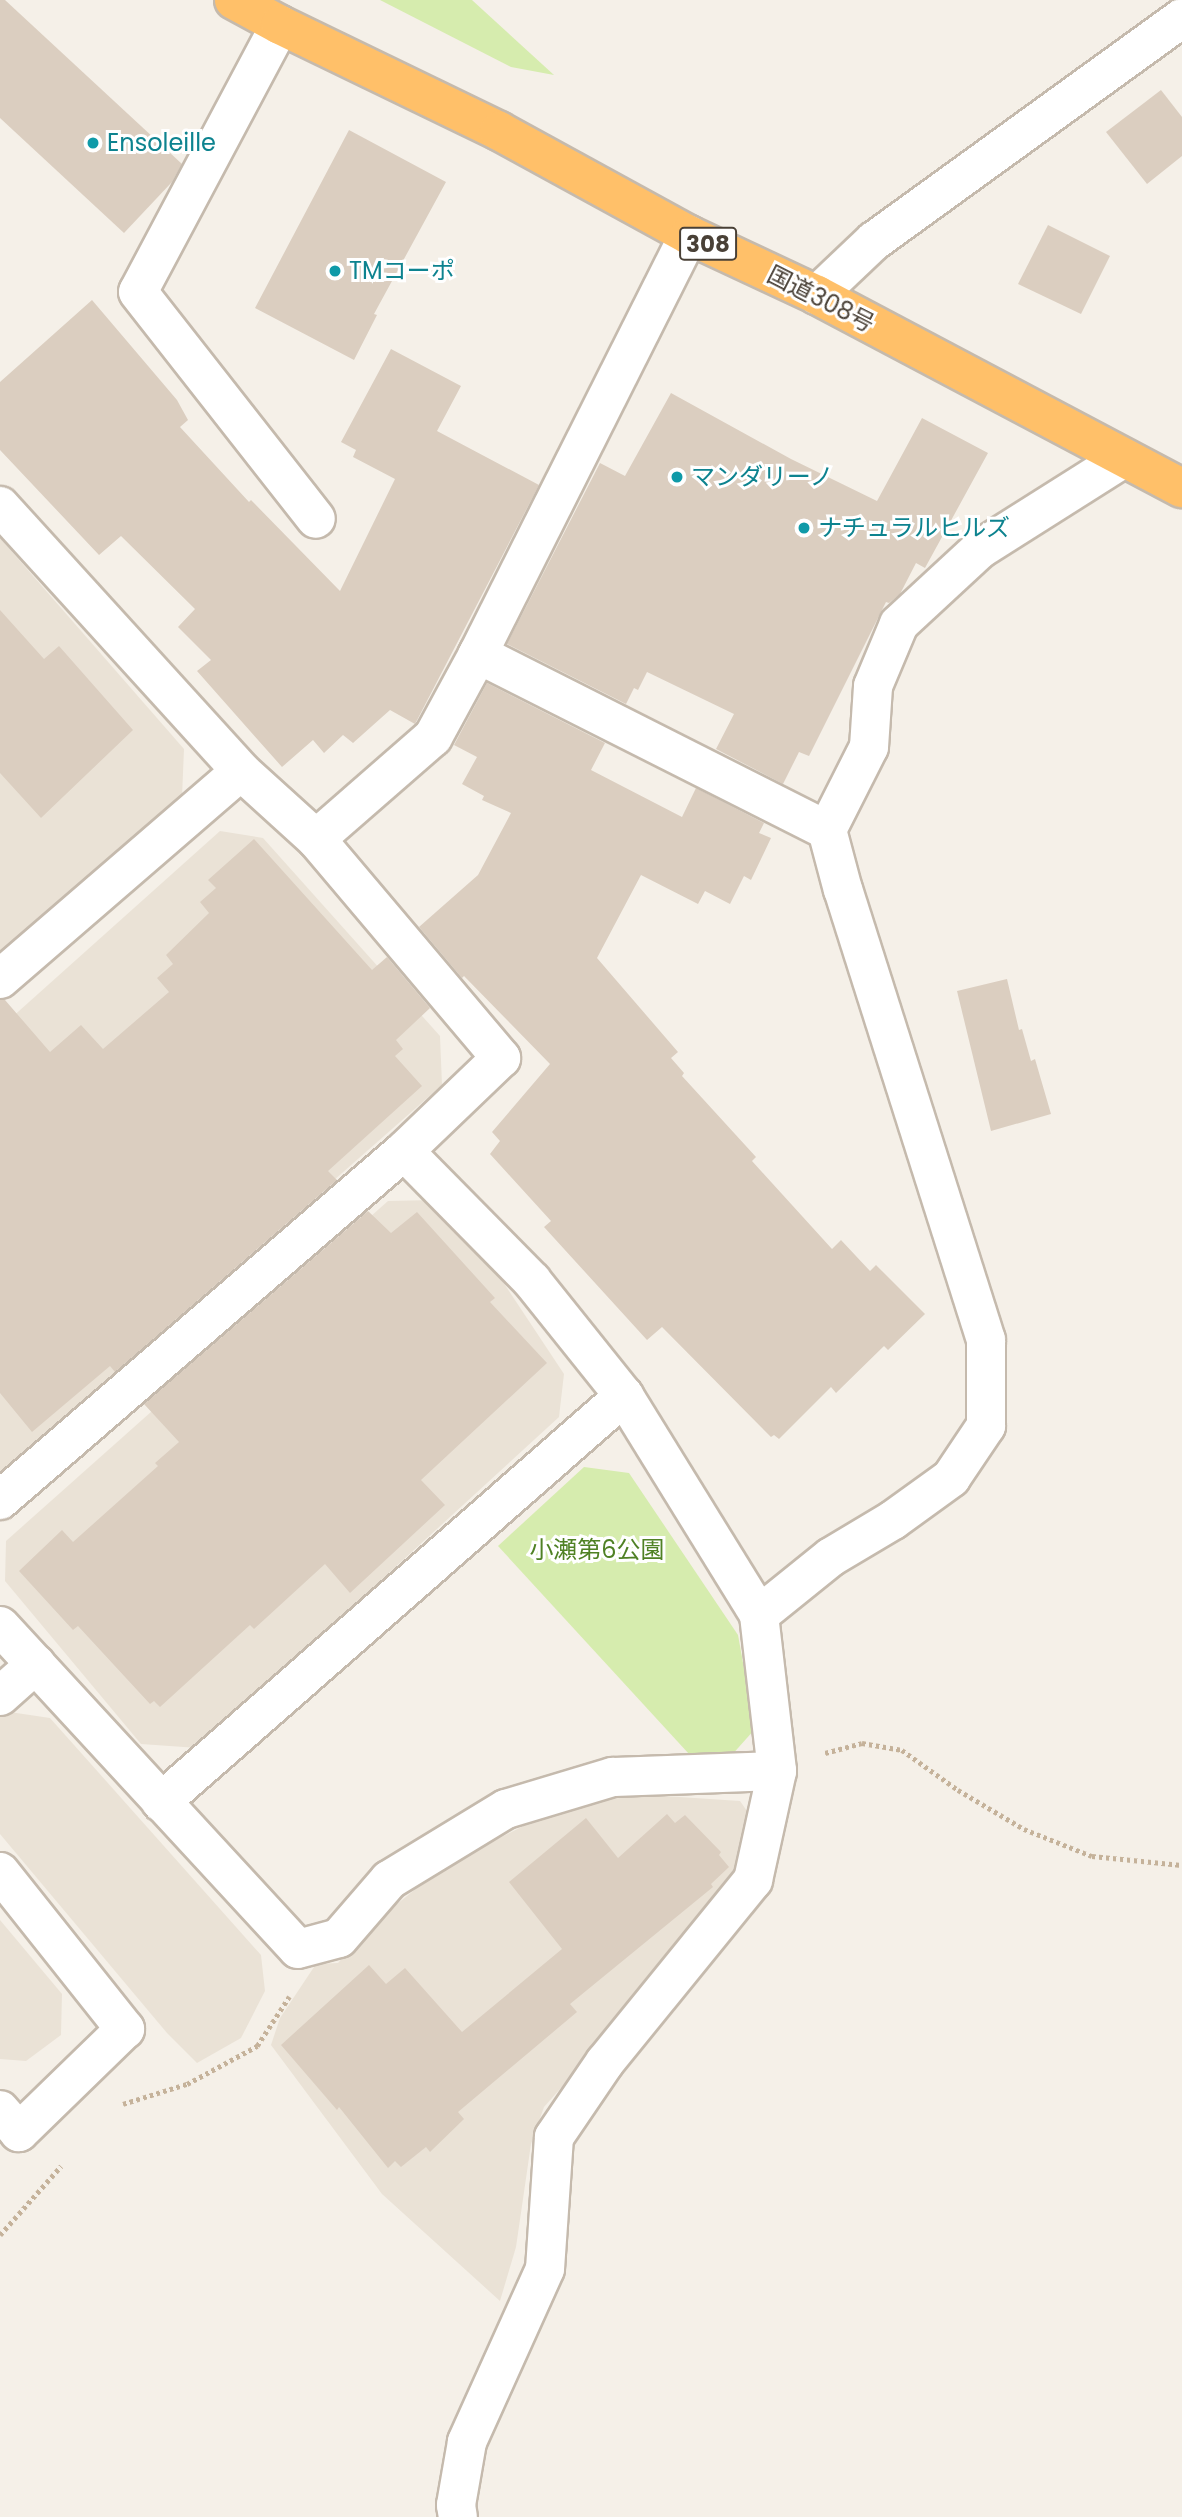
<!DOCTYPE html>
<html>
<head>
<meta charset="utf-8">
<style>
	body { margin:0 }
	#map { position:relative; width:1182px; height:2517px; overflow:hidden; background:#f5f0e8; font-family:Poppins,"Noto Sans JP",sans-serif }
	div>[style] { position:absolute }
	.residential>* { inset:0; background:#eae2d6 }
	.green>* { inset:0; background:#d6ecae }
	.building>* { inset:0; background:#dbcec0 }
	.path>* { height:4.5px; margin-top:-2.25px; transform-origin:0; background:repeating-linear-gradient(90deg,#c5b29a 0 3.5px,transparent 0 7px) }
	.roads { filter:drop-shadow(2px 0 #c5baad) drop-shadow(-2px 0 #c5baad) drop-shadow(0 2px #c5baad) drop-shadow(0 -2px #c5baad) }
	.street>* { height:38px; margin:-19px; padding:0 19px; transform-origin:19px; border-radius:19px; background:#fff }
	.highway>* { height:38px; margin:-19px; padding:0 19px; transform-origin:19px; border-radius:19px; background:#ffc069 }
	.dots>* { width:19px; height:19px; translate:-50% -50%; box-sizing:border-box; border:4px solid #fff; border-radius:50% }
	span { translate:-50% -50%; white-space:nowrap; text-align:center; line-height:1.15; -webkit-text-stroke:6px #fff; paint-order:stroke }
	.shield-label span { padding:2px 5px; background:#fff; border:2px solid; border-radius:5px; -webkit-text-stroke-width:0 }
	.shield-label { font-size:23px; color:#494036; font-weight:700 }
	.culture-label { font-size:24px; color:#0d838f }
	.left { translate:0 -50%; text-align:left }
	.street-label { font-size:24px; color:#494036 }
	.park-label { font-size:24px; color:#4f8124 }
</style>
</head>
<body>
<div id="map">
	<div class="residential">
		<i style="clip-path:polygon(0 538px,184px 749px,182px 797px,0 957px)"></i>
		<i style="clip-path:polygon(220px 831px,263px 838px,440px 1036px,442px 1085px,0 1474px,0 1028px)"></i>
		<i style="clip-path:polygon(435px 1200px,503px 1282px,564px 1374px,559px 1417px,198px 1748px,141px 1744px,5px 1581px,6px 1541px,388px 1201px)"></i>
		<i style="clip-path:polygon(3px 1711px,50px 1718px,261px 1955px,265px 1991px,241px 2038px,197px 2063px,167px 2033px,0 1834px,0 1714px)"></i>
		<i style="clip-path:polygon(649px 1795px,740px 1801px,756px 1824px,720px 1909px,544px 2107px,531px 2144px,516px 2247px,500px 2301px,382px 2194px,271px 2045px,280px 2018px,316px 1964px,338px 1963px,372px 1924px,427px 1880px,480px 1848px,543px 1816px,600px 1800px)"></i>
		<i style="clip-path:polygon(0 1920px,62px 1994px,61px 2035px,26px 2061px,0 2059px)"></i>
	</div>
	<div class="green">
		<i style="clip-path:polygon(380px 0,472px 0,554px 75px,511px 67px)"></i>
		<i style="clip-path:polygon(584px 1467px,629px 1473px,738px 1635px,755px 1729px,730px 1757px,689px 1754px,498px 1546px)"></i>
	</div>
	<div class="building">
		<i style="clip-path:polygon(0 0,5px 0,182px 164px,172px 182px,124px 233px,0 118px)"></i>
		<i style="clip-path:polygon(1161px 90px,1182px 117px,1182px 156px,1147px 184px,1106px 132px)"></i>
		<i style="clip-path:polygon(349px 130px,446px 182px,374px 314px,377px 315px,354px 360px,255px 308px)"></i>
		<i style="clip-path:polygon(1048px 225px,1110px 256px,1081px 314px,1018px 284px)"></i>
		<i style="clip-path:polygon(92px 300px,177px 400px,188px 420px,180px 427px,249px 502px,251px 500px,340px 591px,395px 479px,353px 457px,356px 450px,341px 442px,391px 349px,461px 386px,437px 431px,539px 485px,415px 724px,390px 710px,353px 743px,343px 735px,324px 753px,313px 740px,282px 767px,197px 671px,211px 660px,178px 627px,195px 609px,121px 536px,99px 555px,0 450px,0 382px)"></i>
		<i style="clip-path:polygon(671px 393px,791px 459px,877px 501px,922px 418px,988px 453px,925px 568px,916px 563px,900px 594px,889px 603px,886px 602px,809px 756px,799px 752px,783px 784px,716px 749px,734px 714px,647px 672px,638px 690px,634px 688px,626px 704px,507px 644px,600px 463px,625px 476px)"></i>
		<i style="clip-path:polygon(0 610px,44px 659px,59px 646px,133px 730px,41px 818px,0 773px)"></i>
		<i style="clip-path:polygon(487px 683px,605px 743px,591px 770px,682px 817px,696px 788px,764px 823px,759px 833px,771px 838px,751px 880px,744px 876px,730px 904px,705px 891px,698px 904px,641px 875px,597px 958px,678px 1052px,671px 1058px,684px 1073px,682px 1076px,756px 1157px,752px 1161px,832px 1249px,841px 1240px,870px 1271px,876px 1265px,925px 1314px,888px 1350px,884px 1346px,836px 1393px,831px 1387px,779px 1439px,774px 1435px,771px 1437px,662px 1327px,647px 1340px,544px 1227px,551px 1221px,490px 1154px,500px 1141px,492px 1132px,550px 1064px,464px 976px,462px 978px,419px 927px,478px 875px,511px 813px,482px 800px,484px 796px,462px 784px,477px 757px,454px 745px)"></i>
		<i style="clip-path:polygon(254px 839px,372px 970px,387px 957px,430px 1008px,396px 1040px,403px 1049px,395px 1056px,422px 1086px,328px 1171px,337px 1180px,115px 1372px,110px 1366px,32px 1432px,0 1393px,0 1000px,5px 1000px,50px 1052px,81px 1025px,103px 1049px,169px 992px,157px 978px,173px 964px,166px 955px,209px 913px,200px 902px,216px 888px,208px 880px)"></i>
		<i style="clip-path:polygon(1007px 979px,1019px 1030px,1022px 1029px,1031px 1061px,1035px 1059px,1051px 1114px,991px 1131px,957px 991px)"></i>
		<i style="clip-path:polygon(368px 1211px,391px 1233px,417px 1212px,495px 1298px,490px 1302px,547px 1363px,421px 1480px,445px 1505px,350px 1593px,325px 1564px,254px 1629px,250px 1625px,160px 1707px,154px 1701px,150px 1704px,78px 1626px,73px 1630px,19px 1571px,62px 1530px,73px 1542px,158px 1466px,155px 1463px,179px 1442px,144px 1404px)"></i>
		<i style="clip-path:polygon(667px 1814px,675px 1823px,685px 1815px,721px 1852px,719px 1855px,729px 1867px,711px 1884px,713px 1887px,570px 2004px,577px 2012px,458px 2112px,464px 2119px,430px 2152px,426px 2147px,401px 2167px,395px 2161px,388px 2168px,339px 2107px,337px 2110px,281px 2045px,369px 1965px,386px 1984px,405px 1968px,462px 2032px,562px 1949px,509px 1882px,586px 1818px,618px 1858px)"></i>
	</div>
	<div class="path">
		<i style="left:825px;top:1753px;width:38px;rotate:-15deg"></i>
		<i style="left:862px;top:1743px;width:41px;rotate:9.9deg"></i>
		<i style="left:902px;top:1750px;width:69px;rotate:35.5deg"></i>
		<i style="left:958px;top:1790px;width:77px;rotate:30.6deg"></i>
		<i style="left:1024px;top:1829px;width:73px;rotate:21.7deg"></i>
		<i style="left:1092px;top:1856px;width:90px;rotate:5.7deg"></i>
		<i style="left:123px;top:2104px;width:67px;rotate:-17.4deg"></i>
		<i style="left:187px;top:2084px;width:80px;rotate:-28.5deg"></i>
		<i style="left:257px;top:2046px;width:59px;rotate:-56.9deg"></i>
		<i style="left:0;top:2235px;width:92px;rotate:-48.5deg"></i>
	</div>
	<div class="roads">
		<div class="street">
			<i style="left:280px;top:25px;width:302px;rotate:118deg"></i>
			<i style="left:138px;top:292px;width:288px;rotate:51.9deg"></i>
			<i style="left:817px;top:295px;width:79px;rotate:-43.5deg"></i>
			<i style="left:874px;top:241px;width:380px;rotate:-35.9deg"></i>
			<i style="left:0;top:506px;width:358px;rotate:47.7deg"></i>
			<i style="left:241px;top:771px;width:101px;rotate:42.2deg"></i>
			<i style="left:316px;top:839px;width:287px;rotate:49.8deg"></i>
			<i style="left:501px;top:1058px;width:134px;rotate:136.2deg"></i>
			<i style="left:404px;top:1151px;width:534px;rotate:139.18deg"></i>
			<i style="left:478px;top:654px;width:391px;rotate:26.8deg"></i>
			<i style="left:316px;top:839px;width:155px;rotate:-41.1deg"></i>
			<i style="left:433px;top:737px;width:94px;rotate:-61.5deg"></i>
			<i style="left:478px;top:654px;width:469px;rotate:-63.3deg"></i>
			<i style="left:0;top:979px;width:318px;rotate:-40.8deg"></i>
			<i style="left:404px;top:1151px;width:182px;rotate:45.4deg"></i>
			<i style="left:532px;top:1281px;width:147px;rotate:51.3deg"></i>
			<i style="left:624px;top:1396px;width:257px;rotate:58.3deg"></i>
			<i style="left:759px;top:1615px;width:157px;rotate:83.4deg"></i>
			<i style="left:777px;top:1771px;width:112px;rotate:102.4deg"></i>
			<i style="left:753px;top:1880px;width:235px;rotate:129.1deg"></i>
			<i style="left:605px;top:2062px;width:91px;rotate:124.2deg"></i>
			<i style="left:554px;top:2137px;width:132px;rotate:93.9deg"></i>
			<i style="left:545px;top:2269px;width:190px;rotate:114.3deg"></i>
			<i style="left:467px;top:2442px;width:64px;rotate:99.9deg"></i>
			<i style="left:456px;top:2505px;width:12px;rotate:81deg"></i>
			<i style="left:759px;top:1615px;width:92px;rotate:-38.9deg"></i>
			<i style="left:831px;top:1557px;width:72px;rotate:-30.8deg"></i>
			<i style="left:893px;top:1520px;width:72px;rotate:-35.9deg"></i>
			<i style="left:951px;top:1478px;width:63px;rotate:-56.1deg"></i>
			<i style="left:986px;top:1426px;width:86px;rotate:-90deg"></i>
			<i style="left:986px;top:1340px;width:472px;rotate:-107.6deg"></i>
			<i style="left:843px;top:890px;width:62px;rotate:-104.9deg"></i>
			<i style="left:827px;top:830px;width:93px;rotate:-63.2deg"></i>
			<i style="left:869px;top:747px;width:61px;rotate:-86.2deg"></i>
			<i style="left:873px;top:686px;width:67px;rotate:-67.2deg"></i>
			<i style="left:899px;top:624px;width:110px;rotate:-42.8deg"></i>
			<i style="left:980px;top:549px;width:170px;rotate:-32.3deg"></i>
			<i style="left:0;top:1626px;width:439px;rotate:47.3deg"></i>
			<i style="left:298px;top:1949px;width:42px;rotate:-15deg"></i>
			<i style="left:339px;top:1938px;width:77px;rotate:-49.2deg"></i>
			<i style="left:389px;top:1880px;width:137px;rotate:-31.3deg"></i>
			<i style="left:506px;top:1809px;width:112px;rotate:-16.7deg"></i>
			<i style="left:613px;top:1777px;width:164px;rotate:-2.1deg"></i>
			<i style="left:0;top:1696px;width:48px;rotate:-41.6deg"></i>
			<i style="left:161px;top:1802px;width:616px;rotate:-41.25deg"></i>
			<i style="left:0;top:1872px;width:201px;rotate:51.5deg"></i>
			<i style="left:125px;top:2029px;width:148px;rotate:135.8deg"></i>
			<i style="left:19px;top:2132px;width:29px;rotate:-131deg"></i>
		</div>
		<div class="highway">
			<i style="left:234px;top:0;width:52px;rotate:28.5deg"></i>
			<i style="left:280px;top:25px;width:243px;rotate:25.8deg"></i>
			<i style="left:499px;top:131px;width:217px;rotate:28.7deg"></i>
			<i style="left:689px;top:235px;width:141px;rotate:25.1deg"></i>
			<i style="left:817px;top:295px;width:413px;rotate:27.9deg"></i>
		</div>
	</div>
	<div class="dots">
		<i style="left:93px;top:143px;background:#0f9aa8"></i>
		<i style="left:335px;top:271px;background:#0f9aa8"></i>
		<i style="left:677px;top:477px;background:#0f9aa8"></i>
		<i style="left:804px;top:528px;background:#0f9aa8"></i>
	</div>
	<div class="shield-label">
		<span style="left:708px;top:244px">308</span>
	</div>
	<div class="culture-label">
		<span class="left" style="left:107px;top:143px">Ensoleille</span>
		<span class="left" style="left:349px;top:271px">TMコーポ</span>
		<span class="left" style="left:691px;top:477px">マンダリーノ</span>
		<span class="left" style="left:818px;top:528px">ナチュラルヒルズ</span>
	</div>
	<div class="street-label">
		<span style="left:821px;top:299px;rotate:27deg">国道308号</span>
	</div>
	<div class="park-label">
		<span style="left:597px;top:1550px">小瀬第6公園</span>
	</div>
</div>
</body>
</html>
